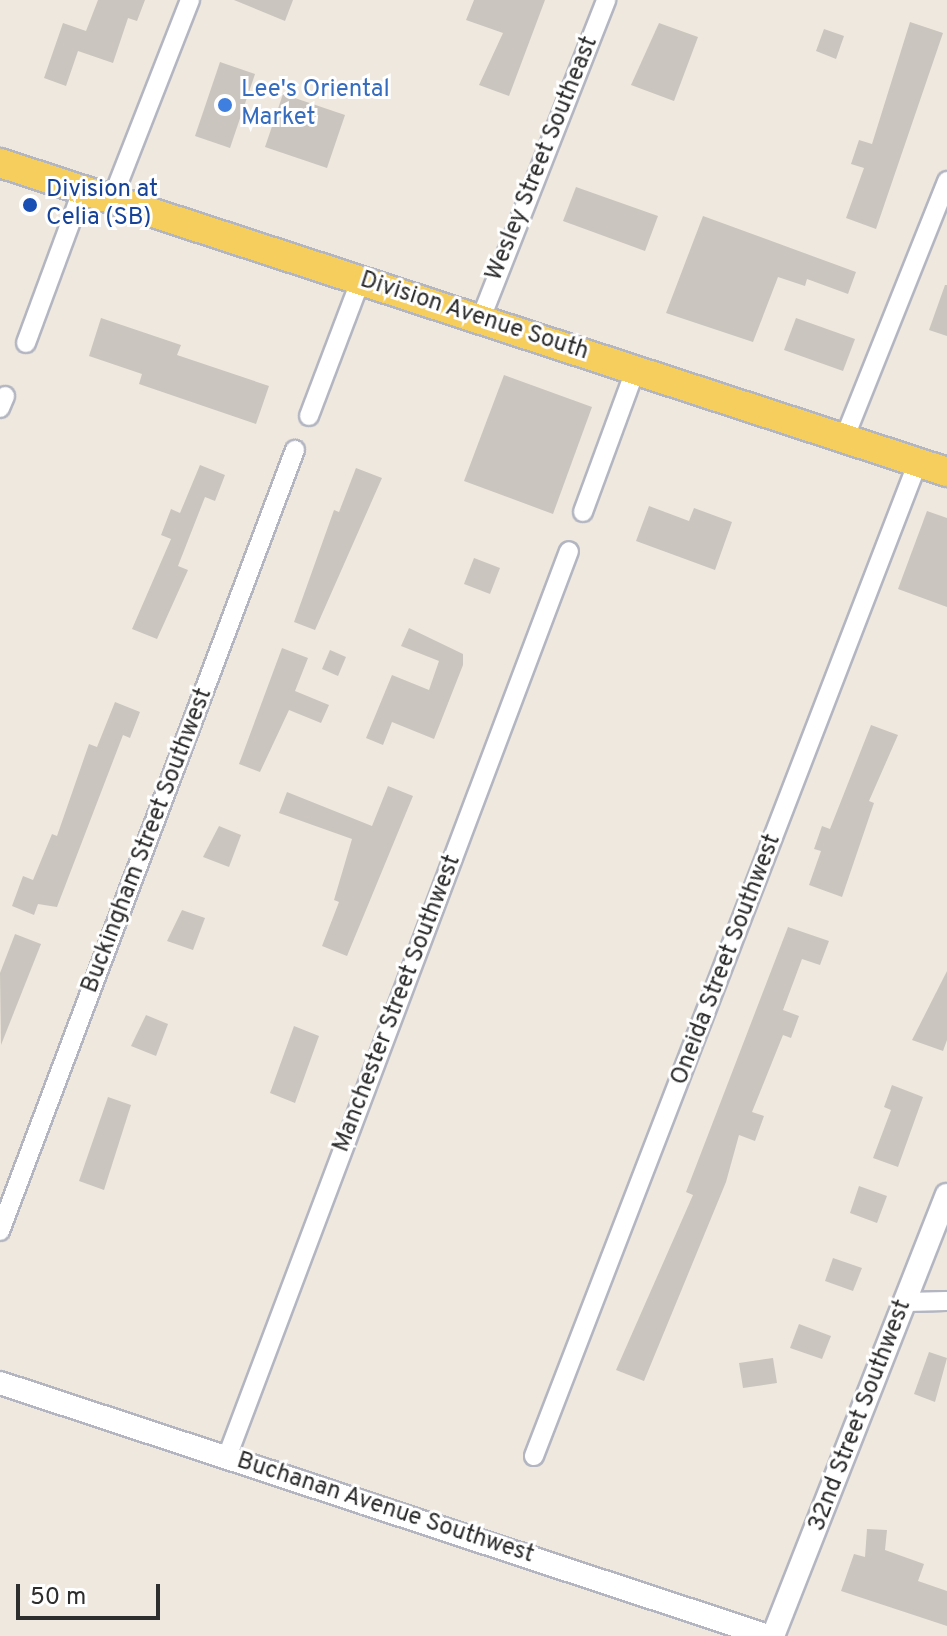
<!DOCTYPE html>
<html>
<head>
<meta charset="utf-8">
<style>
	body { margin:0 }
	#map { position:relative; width:947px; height:1636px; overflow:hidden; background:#efe8df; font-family:Overpass,sans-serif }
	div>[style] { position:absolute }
	.building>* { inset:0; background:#cac5be }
	.roads { filter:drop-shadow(2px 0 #b3b6c1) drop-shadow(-2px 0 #b3b6c1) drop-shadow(0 2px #b3b6c1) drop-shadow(0 -2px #b3b6c1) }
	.minor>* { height:18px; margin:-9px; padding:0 9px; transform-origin:9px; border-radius:9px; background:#fff }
	.tertiary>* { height:22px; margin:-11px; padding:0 11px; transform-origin:11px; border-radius:11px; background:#fff }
	.primary>* { height:28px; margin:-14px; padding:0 14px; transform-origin:14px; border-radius:14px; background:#f6ce5d }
	.dots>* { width:22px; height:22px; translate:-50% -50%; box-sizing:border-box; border:4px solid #fff; border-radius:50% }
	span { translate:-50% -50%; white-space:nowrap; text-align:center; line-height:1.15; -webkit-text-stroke:6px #fff; paint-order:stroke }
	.shop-label { font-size:24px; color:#366cbe }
	.left { translate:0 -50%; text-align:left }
	.street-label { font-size:24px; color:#2d2d2d }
	.transit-label { font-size:24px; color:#164399 }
	.scale { position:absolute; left:16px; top:1584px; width:144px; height:36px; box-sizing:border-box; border:4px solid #2d2d2d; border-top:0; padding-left:10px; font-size:24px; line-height:28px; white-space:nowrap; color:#2d2d2d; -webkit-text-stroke:6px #fff; paint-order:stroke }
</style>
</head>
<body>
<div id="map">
	<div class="building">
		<i style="clip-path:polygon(98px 0,145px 0,137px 21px,128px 18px,113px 63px,78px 51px,66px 86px,44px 78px,63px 23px,86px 31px)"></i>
		<i style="clip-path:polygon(234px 0,293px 0,285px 21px)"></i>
		<i style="clip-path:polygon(474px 0,545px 0,509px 96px,479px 85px,503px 33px,466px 20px)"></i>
		<i style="clip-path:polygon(910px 22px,943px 33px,876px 229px,846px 218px,864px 168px,851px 164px,859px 140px,872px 144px)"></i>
		<i style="clip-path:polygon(659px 23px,698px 37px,674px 101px,631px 85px)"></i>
		<i style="clip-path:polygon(824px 29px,844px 36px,836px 59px,816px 51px)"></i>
		<i style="clip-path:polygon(220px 62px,255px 74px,230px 148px,195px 136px)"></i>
		<i style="clip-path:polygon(283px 94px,345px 115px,327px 168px,265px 147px)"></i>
		<i style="clip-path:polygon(576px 187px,658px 216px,645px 251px,563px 221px)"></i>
		<i style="clip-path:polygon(703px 216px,856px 272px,848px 294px,807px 279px,805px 286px,778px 277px,753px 342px,666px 313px)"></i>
		<i style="clip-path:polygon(945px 285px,947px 285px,947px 336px,929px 330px)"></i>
		<i style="clip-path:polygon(101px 318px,181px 345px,177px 355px,269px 386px,256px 424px,139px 384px,142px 374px,89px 356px)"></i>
		<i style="clip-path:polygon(796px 318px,855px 339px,843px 371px,784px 350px)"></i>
		<i style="clip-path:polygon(504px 375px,592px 407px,553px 514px,464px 481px)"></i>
		<i style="clip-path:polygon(200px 465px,225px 475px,215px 501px,205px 497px,178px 566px,188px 570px,157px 639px,132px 629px,171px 539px,161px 535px,171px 509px,180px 513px)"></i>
		<i style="clip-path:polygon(356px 468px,382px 478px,315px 630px,294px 622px,334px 510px,339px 512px)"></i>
		<i style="clip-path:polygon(649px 506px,689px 521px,694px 508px,732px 522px,715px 570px,636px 541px)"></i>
		<i style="clip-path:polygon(927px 511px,947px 518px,947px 607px,898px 589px)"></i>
		<i style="clip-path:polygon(474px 558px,500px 568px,490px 594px,464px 584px)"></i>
		<i style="clip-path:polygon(409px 628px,463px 654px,463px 665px,434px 739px,392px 722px,383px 745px,366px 738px,392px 675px,429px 690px,439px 661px,401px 646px)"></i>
		<i style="clip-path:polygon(282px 648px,308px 658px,295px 691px,329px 705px,321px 723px,289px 710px,260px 772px,239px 764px)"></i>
		<i style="clip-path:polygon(330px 650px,346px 657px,338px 676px,322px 669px)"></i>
		<i style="clip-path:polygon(115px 702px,140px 712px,130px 738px,123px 735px,57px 907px,38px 904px,34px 915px,12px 906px,23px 876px,33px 880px,52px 834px,57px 836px,89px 744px,97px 747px)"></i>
		<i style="clip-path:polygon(871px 725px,898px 735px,869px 801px,874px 803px,842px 897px,809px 885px,821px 851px,814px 849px,822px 826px,830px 829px)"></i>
		<i style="clip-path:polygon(388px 786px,413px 796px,347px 956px,322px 946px,339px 902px,334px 900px,352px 839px,279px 813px,287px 792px,372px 826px)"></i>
		<i style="clip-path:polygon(219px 826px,241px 835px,229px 867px,203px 857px)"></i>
		<i style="clip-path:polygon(182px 910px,205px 918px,193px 950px,167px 941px)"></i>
		<i style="clip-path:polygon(788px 927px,829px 941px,820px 965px,802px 959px,783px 1010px,799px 1016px,791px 1038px,783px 1035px,752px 1112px,764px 1116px,755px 1141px,739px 1135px,726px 1182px,644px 1381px,616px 1370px,693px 1195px,686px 1192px)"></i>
		<i style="clip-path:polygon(15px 934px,41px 944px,1px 1045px,0 973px)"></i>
		<i style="clip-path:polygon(947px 971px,947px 1040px,943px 1051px,912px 1040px)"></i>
		<i style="clip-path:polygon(146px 1015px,168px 1024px,156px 1056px,131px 1046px)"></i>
		<i style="clip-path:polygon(294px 1026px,319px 1036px,295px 1103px,270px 1093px)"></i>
		<i style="clip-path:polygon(892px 1085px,923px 1097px,898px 1167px,873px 1158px,891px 1110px,884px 1107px)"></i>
		<i style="clip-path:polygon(108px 1097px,131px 1105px,104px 1190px,79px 1181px)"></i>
		<i style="clip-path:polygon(859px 1186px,887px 1196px,877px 1223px,850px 1213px)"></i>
		<i style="clip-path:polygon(833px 1258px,862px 1268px,853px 1291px,825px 1281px)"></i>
		<i style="clip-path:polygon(799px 1324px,831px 1336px,822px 1359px,790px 1348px)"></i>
		<i style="clip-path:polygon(929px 1352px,947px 1358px,935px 1402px,914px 1394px)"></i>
		<i style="clip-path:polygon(773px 1358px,777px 1383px,743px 1388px,739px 1363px)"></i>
		<i style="clip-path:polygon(867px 1529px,887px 1530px,885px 1550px,924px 1564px,918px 1581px,947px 1591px,947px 1626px,841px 1591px,854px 1554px,865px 1557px)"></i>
	</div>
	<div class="roads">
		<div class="minor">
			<i style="left:112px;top:199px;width:214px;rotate:-68.6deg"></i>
			<i style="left:481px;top:318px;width:342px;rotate:-68.5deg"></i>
			<i style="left:26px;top:343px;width:164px;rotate:-69.7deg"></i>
			<i style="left:0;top:408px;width:13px;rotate:-67deg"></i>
			<i style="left:309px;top:416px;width:147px;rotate:-69.2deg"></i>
			<i style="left:844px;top:439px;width:278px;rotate:-68.2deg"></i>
			<i style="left:583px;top:512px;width:150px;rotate:-69.8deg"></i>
			<i style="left:0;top:1231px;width:835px;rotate:-69.31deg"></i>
			<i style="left:906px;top:1302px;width:41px;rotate:-1.4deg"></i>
			<i style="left:534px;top:1456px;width:1066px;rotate:-68.88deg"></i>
			<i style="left:227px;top:1457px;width:968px;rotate:-69.32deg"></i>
		</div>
		<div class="tertiary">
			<i style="left:0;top:1383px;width:809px;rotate:18.23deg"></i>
			<i style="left:773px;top:1636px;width:474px;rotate:-68.5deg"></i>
		</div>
		<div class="primary">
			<i style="left:0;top:163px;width:996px;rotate:18.07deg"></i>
		</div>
	</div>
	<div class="dots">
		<i style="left:225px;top:105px;background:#3f7fe0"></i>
		<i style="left:30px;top:205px;background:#1a4fb4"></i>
	</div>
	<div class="shop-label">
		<span class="left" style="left:241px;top:105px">Lee's Oriental<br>Market</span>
	</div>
	<div class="street-label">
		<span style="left:543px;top:159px;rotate:-68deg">Wesley Street Southeast</span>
		<span style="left:474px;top:317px;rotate:18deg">Division Avenue South</span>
		<span style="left:148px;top:841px;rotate:-69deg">Buckingham Street Southwest</span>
		<span style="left:727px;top:960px;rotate:-69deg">Oneida Street Southwest</span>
		<span style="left:398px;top:1004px;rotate:-69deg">Manchester Street Southwest</span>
		<span style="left:861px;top:1416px;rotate:-69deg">32nd Street Southwest</span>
		<span style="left:385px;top:1509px;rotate:18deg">Buchanan Avenue Southwest</span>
	</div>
	<div class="transit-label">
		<span class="left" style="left:46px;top:205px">Division at<br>Celia (SB)</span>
	</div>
	<div class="scale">50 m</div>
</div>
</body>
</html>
